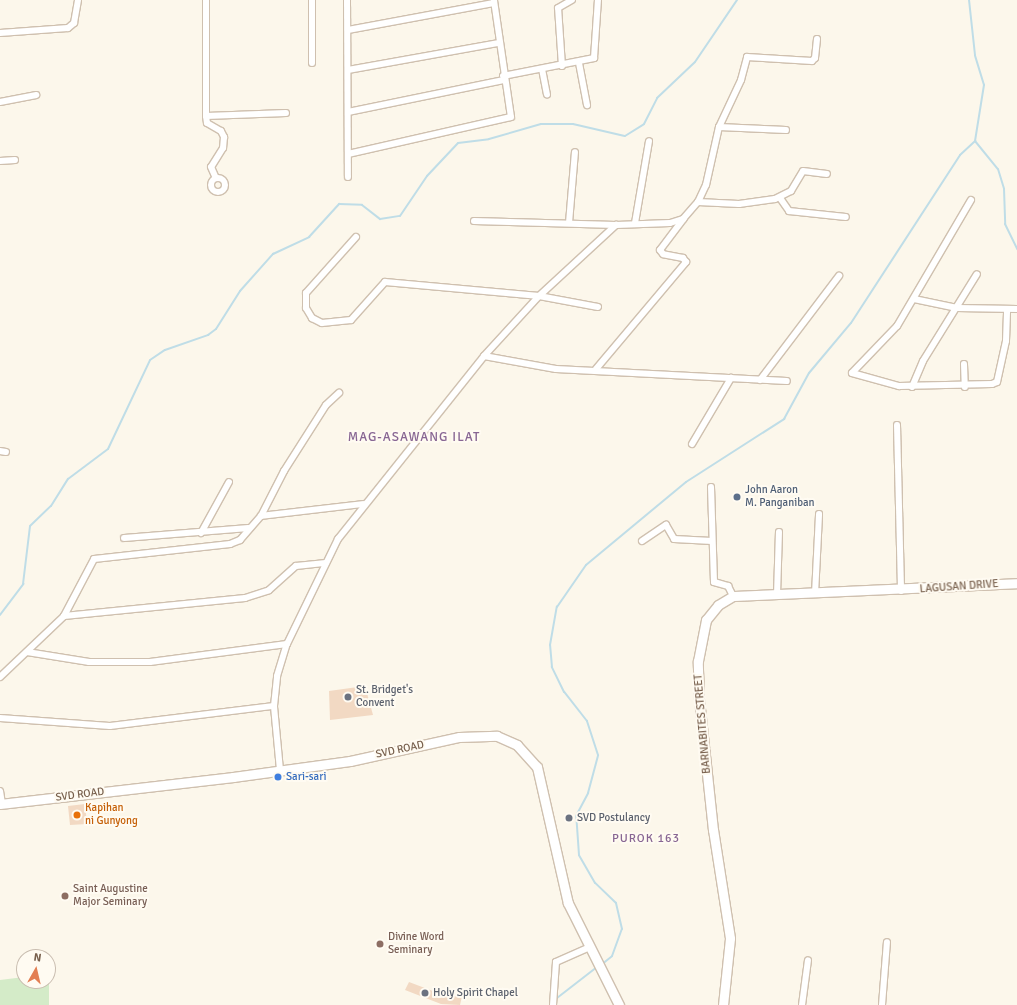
<!DOCTYPE html>
<html>
<head>
<meta charset="utf-8">
<style>
	body { margin:0 }
	#map { position:relative; width:1017px; height:1005px; overflow:hidden; background:#fcf7eb; font-family:Signika,sans-serif }
	div>[style] { position:absolute }
	.green>* { inset:0; background:#d4ebc8 }
	.stream>* { height:2px; margin:-1px; padding:0 1px; transform-origin:1px; border-radius:1px; background:#bfdde7 }
	.building>* { inset:0; background:#f2d9c3 }
	.roads { filter:drop-shadow(1px 0 #cfc0af) drop-shadow(-1px 0 #cfc0af) drop-shadow(0 1px #cfc0af) drop-shadow(0 -1px #cfc0af) }
	.street>* { height:6px; margin:-3px; padding:0 3px; transform-origin:3px; border-radius:3px; background:#fff }
	.street>.ring { margin:-3px; padding:0; box-sizing:content-box; background:none; border:6px solid #fff; border-radius:50% }
	.secondary>* { height:9px; margin:-4.5px; padding:0 4.5px; transform-origin:4.5px; border-radius:4.5px; background:#fff }
	.dots>* { width:11px; height:11px; translate:-50% -50%; box-sizing:border-box; border:2px solid #fffbf2; border-radius:50% }
	span { translate:-50% -50%; white-space:nowrap; text-align:center; line-height:1.15; -webkit-text-stroke:4px #fffbf2; paint-order:stroke }
	.service-label { font-size:11px; color:#4e5e75 }
	.left { translate:0 -50%; text-align:left }
	.street-label { font-size:11px; color:#78604d }
	.worship-label { font-size:11px; color:#5b616d }
	.shop-label { font-size:11px; color:#366cbe }
	.food-label { font-size:11px; color:#c56008 }
	.education-label { font-size:11px; color:#785e54 }
	.neighbourhood-label { font-size:12px; color:#886693; letter-spacing:1px }
	.quarter-label { font-size:13px; color:#886693; letter-spacing:1px }
	.north { position:absolute; left:16px; top:949px; width:40px; height:40px; box-sizing:border-box; background:#fffbf2; border:1px solid #c9bdb0; border-radius:50%; rotate:8deg; font-size:11px; font-weight:700; line-height:16px; text-align:center; color:#78604d }
	.north::after { content:''; display:block; margin:auto; width:14px; height:18px; background:#e37f53; clip-path:polygon(50% 0,100% 100%,50% 72%,0 100%) }
</style>
</head>
<body>
<div id="map">
	<div class="green">
		<i style="clip-path:polygon(49px 975px,49px 1005px,0 1005px,0 980px,24px 977px,24px 981px,48px 981px)"></i>
	</div>
	<div class="stream">
		<i style="left:975px;top:141px;width:36px;rotate:51deg"></i>
		<i style="left:998px;top:169px;width:21px;rotate:73deg"></i>
		<i style="left:1004px;top:189px;width:35px;rotate:88deg"></i>
		<i style="left:1005px;top:224px;width:28px;rotate:64deg"></i>
		<i style="left:0;top:615px;width:39px;rotate:-53deg"></i>
		<i style="left:23px;top:584px;width:58px;rotate:-83.1deg"></i>
		<i style="left:30px;top:526px;width:29px;rotate:-44deg"></i>
		<i style="left:51px;top:506px;width:32px;rotate:-58deg"></i>
		<i style="left:68px;top:479px;width:50px;rotate:-36.9deg"></i>
		<i style="left:108px;top:449px;width:98px;rotate:-64.7deg"></i>
		<i style="left:150px;top:360px;width:18px;rotate:-34deg"></i>
		<i style="left:165px;top:350px;width:46px;rotate:-19.2deg"></i>
		<i style="left:208px;top:335px;width:10px;rotate:-37deg"></i>
		<i style="left:216px;top:329px;width:45px;rotate:-57.7deg"></i>
		<i style="left:240px;top:291px;width:50px;rotate:-48.3deg"></i>
		<i style="left:273px;top:254px;width:40px;rotate:-25deg"></i>
		<i style="left:309px;top:237px;width:45px;rotate:-47.7deg"></i>
		<i style="left:339px;top:204px;width:23px;rotate:2deg"></i>
		<i style="left:362px;top:205px;width:23px;rotate:38deg"></i>
		<i style="left:380px;top:219px;width:20px;rotate:-9deg"></i>
		<i style="left:400px;top:216px;width:48px;rotate:-56deg"></i>
		<i style="left:427px;top:176px;width:45px;rotate:-46.8deg"></i>
		<i style="left:458px;top:143px;width:31px;rotate:-7deg"></i>
		<i style="left:489px;top:139px;width:54px;rotate:-16.1deg"></i>
		<i style="left:541px;top:124px;width:32px"></i>
		<i style="left:573px;top:124px;width:53px;rotate:13deg"></i>
		<i style="left:625px;top:136px;width:22px;rotate:-32deg"></i>
		<i style="left:644px;top:124px;width:29px;rotate:-63deg"></i>
		<i style="left:657px;top:98px;width:52px;rotate:-43.5deg"></i>
		<i style="left:695px;top:62px;width:75px;rotate:-55.9deg"></i>
		<i style="left:601px;top:965px;width:14px;rotate:-39deg"></i>
		<i style="left:612px;top:956px;width:29px;rotate:-70deg"></i>
		<i style="left:622px;top:929px;width:27px;rotate:-103deg"></i>
		<i style="left:616px;top:903px;width:29px;rotate:-136deg"></i>
		<i style="left:595px;top:883px;width:32px;rotate:-120deg"></i>
		<i style="left:579px;top:855px;width:39px;rotate:-94deg"></i>
		<i style="left:576px;top:816px;width:26px;rotate:-62deg"></i>
		<i style="left:588px;top:793px;width:39px;rotate:-75deg"></i>
		<i style="left:598px;top:755px;width:36px;rotate:-108deg"></i>
		<i style="left:587px;top:721px;width:37px;rotate:-128deg"></i>
		<i style="left:564px;top:692px;width:28px;rotate:-116deg"></i>
		<i style="left:552px;top:667px;width:22px;rotate:-95deg"></i>
		<i style="left:550px;top:645px;width:39px;rotate:-80deg"></i>
		<i style="left:557px;top:607px;width:51px;rotate:-55.4deg"></i>
		<i style="left:586px;top:565px;width:130px;rotate:-39.7deg"></i>
		<i style="left:686px;top:482px;width:117px;rotate:-32.7deg"></i>
		<i style="left:784px;top:419px;width:52px;rotate:-61.5deg"></i>
		<i style="left:809px;top:373px;width:65px;rotate:-50deg"></i>
		<i style="left:851px;top:323px;width:200px;rotate:-57deg"></i>
		<i style="left:960px;top:155px;width:21px;rotate:-43deg"></i>
		<i style="left:975px;top:141px;width:57px;rotate:-80.9deg"></i>
		<i style="left:984px;top:85px;width:31px;rotate:-107deg"></i>
		<i style="left:975px;top:55px;width:55px;rotate:-96.2deg"></i>
		<i style="left:557px;top:998px;width:51px;rotate:-37.8deg"></i>
	</div>
	<div class="building">
		<i style="clip-path:polygon(365px 686px,373px 715px,330px 720px,329px 691px)"></i>
		<i style="clip-path:polygon(85px 804px,87px 824px,70px 825px,68px 806px)"></i>
		<i style="clip-path:polygon(409px 982px,446px 996px,462px 996px,460px 1005px,441px 1004px,405px 990px)"></i>
	</div>
	<div class="roads">
		<div class="street">
			<i style="left:206px;top:0;width:116px;rotate:90deg"></i>
			<i style="left:206px;top:116px;width:80px;rotate:-2.1deg"></i>
			<i style="left:312px;top:0;width:63px;rotate:90deg"></i>
			<i style="left:347px;top:0;width:177px;rotate:89.7deg"></i>
			<i style="left:348px;top:30px;width:148px;rotate:-10.5deg"></i>
			<i style="left:0;top:33px;width:68px;rotate:-4.2deg"></i>
			<i style="left:68px;top:28px;width:8px;rotate:-40deg"></i>
			<i style="left:74px;top:23px;width:23px;rotate:-80deg"></i>
			<i style="left:579px;top:63px;width:43px;rotate:79.2deg"></i>
			<i style="left:562px;top:66px;width:58px;rotate:-93.9deg"></i>
			<i style="left:558px;top:8px;width:16px;rotate:-30deg"></i>
			<i style="left:542px;top:69px;width:26px;rotate:79deg"></i>
			<i style="left:348px;top:70px;width:152px;rotate:-10.2deg"></i>
			<i style="left:503px;top:76px;width:93px;rotate:-11.2deg"></i>
			<i style="left:594px;top:58px;width:58px;rotate:-86.1deg"></i>
			<i style="left:0;top:102px;width:37px;rotate:-11deg"></i>
			<i style="left:348px;top:112px;width:159px;rotate:-11.6deg"></i>
			<i style="left:206px;top:116px;width:7px;rotate:82deg"></i>
			<i style="left:207px;top:123px;width:16px;rotate:30deg"></i>
			<i style="left:221px;top:131px;width:7px;rotate:63deg"></i>
			<i style="left:224px;top:137px;width:11px;rotate:95deg"></i>
			<i style="left:223px;top:148px;width:22px;rotate:122deg"></i>
			<i style="left:211px;top:167px;width:12px;rotate:66deg"></i>
			<i style="left:719px;top:127px;width:67px;rotate:2.6deg"></i>
			<i style="left:348px;top:154px;width:167px;rotate:-12.8deg"></i>
			<i style="left:511px;top:117px;width:118px;rotate:-98.3deg"></i>
			<i style="left:0;top:161px;width:15px;rotate:-4deg"></i>
			<i class="ring" style="left:211px;top:178px;width:8px;height:8px"></i>
			<i style="left:780px;top:198px;width:16px;rotate:55deg"></i>
			<i style="left:789px;top:211px;width:57px;rotate:6deg"></i>
			<i style="left:971px;top:200px;width:146px;rotate:120.4deg"></i>
			<i style="left:897px;top:326px;width:65px;rotate:133.8deg"></i>
			<i style="left:852px;top:373px;width:49px;rotate:15.5deg"></i>
			<i style="left:899px;top:386px;width:93px;rotate:-1.2deg"></i>
			<i style="left:992px;top:384px;width:5px;rotate:-22deg"></i>
			<i style="left:997px;top:382px;width:42px;rotate:-77.6deg"></i>
			<i style="left:1006px;top:341px;width:32px;rotate:-88deg"></i>
			<i style="left:698px;top:202px;width:41px;rotate:2.8deg"></i>
			<i style="left:739px;top:204px;width:36px;rotate:-8deg"></i>
			<i style="left:775px;top:199px;width:18px;rotate:-27deg"></i>
			<i style="left:791px;top:191px;width:23px;rotate:-59deg"></i>
			<i style="left:803px;top:171px;width:24px;rotate:7deg"></i>
			<i style="left:474px;top:221px;width:142px;rotate:1.6deg"></i>
			<i style="left:616px;top:225px;width:54px;rotate:-2.1deg"></i>
			<i style="left:670px;top:223px;width:14px;rotate:-17deg"></i>
			<i style="left:683px;top:219px;width:23px;rotate:-49deg"></i>
			<i style="left:698px;top:202px;width:19px;rotate:-65deg"></i>
			<i style="left:706px;top:185px;width:59px;rotate:-77.4deg"></i>
			<i style="left:719px;top:127px;width:52px;rotate:-64.9deg"></i>
			<i style="left:741px;top:80px;width:24px;rotate:-75deg"></i>
			<i style="left:747px;top:57px;width:65px;rotate:3.5deg"></i>
			<i style="left:812px;top:61px;width:4px;rotate:-45deg"></i>
			<i style="left:815px;top:58px;width:19px;rotate:-84deg"></i>
			<i style="left:569px;top:223px;width:71px;rotate:-85.2deg"></i>
			<i style="left:635px;top:223px;width:83px;rotate:-80.3deg"></i>
			<i style="left:356px;top:237px;width:75px;rotate:131.8deg"></i>
			<i style="left:306px;top:293px;width:15px;rotate:90deg"></i>
			<i style="left:306px;top:308px;width:12px;rotate:59deg"></i>
			<i style="left:312px;top:318px;width:11px;rotate:27deg"></i>
			<i style="left:322px;top:323px;width:29px;rotate:-6deg"></i>
			<i style="left:351px;top:320px;width:51px;rotate:-48.2deg"></i>
			<i style="left:385px;top:282px;width:155px;rotate:5.2deg"></i>
			<i style="left:539px;top:296px;width:60px;rotate:10.6deg"></i>
			<i style="left:914px;top:299px;width:44px;rotate:11.8deg"></i>
			<i style="left:957px;top:308px;width:60px;rotate:1deg"></i>
			<i style="left:484px;top:356px;width:73px;rotate:10.2deg"></i>
			<i style="left:556px;top:369px;width:231px;rotate:3deg"></i>
			<i style="left:964px;top:364px;width:23px;rotate:88deg"></i>
			<i style="left:596px;top:369px;width:140px;rotate:-49.9deg"></i>
			<i style="left:686px;top:262px;width:5px;rotate:-127deg"></i>
			<i style="left:683px;top:258px;width:20px;rotate:-169deg"></i>
			<i style="left:663px;top:254px;width:5px;rotate:-127deg"></i>
			<i style="left:660px;top:250px;width:39px;rotate:-53deg"></i>
			<i style="left:760px;top:380px;width:131px;rotate:-52.8deg"></i>
			<i style="left:912px;top:387px;width:28px;rotate:-67deg"></i>
			<i style="left:923px;top:361px;width:102px;rotate:-58.2deg"></i>
			<i style="left:897px;top:425px;width:166px;rotate:88.6deg"></i>
			<i style="left:692px;top:444px;width:77px;rotate:-59.4deg"></i>
			<i style="left:0;top:451px;width:6px;rotate:9deg"></i>
			<i style="left:711px;top:487px;width:95px;rotate:88.2deg"></i>
			<i style="left:714px;top:582px;width:15px;rotate:16deg"></i>
			<i style="left:728px;top:586px;width:11px;rotate:63deg"></i>
			<i style="left:261px;top:516px;width:51px;rotate:-62.9deg"></i>
			<i style="left:284px;top:471px;width:78px;rotate:-57.5deg"></i>
			<i style="left:326px;top:405px;width:18px;rotate:-43deg"></i>
			<i style="left:201px;top:533px;width:58px;rotate:-61.2deg"></i>
			<i style="left:124px;top:538px;width:125px;rotate:-4.6deg"></i>
			<i style="left:642px;top:541px;width:29px;rotate:-34deg"></i>
			<i style="left:666px;top:525px;width:16px;rotate:60deg"></i>
			<i style="left:674px;top:539px;width:38px;rotate:3deg"></i>
			<i style="left:815px;top:594px;width:80px;rotate:-87.1deg"></i>
			<i style="left:777px;top:595px;width:63px;rotate:-88.2deg"></i>
			<i style="left:64px;top:616px;width:182px;rotate:-5.7deg"></i>
			<i style="left:245px;top:598px;width:25px;rotate:-18deg"></i>
			<i style="left:269px;top:590px;width:36px;rotate:-42deg"></i>
			<i style="left:296px;top:566px;width:30px;rotate:-6deg"></i>
			<i style="left:27px;top:652px;width:63px;rotate:9.2deg"></i>
			<i style="left:89px;top:662px;width:61px"></i>
			<i style="left:150px;top:662px;width:138px;rotate:-7.5deg"></i>
			<i style="left:0;top:677px;width:88px;rotate:-43.6deg"></i>
			<i style="left:64px;top:616px;width:64px;rotate:-62.2deg"></i>
			<i style="left:94px;top:559px;width:137px;rotate:-6.3deg"></i>
			<i style="left:230px;top:544px;width:11px;rotate:-22deg"></i>
			<i style="left:240px;top:540px;width:32px;rotate:-49deg"></i>
			<i style="left:261px;top:516px;width:103px;rotate:-6.7deg"></i>
			<i style="left:0;top:718px;width:110px;rotate:4.2deg"></i>
			<i style="left:110px;top:726px;width:165px;rotate:-7deg"></i>
			<i style="left:280px;top:770px;width:64px;rotate:-95.4deg"></i>
			<i style="left:274px;top:706px;width:30px;rotate:-84deg"></i>
			<i style="left:277px;top:676px;width:34px;rotate:-73deg"></i>
			<i style="left:287px;top:644px;width:117px;rotate:-64.1deg"></i>
			<i style="left:338px;top:539px;width:234px;rotate:-51.4deg"></i>
			<i style="left:484px;top:356px;width:81px;rotate:-47.5deg"></i>
			<i style="left:539px;top:296px;width:105px;rotate:-42.7deg"></i>
			<i style="left:0;top:791px;width:13px;rotate:81deg"></i>
			<i style="left:553px;top:1005px;width:43px;rotate:-86deg"></i>
			<i style="left:556px;top:962px;width:34px;rotate:-24deg"></i>
			<i style="left:802px;top:1005px;width:45px;rotate:-82.4deg"></i>
			<i style="left:882px;top:1005px;width:63px;rotate:-85.5deg"></i>
		</div>
		<div class="secondary">
			<i style="left:0;top:804px;width:235px;rotate:-6.6deg"></i>
			<i style="left:233px;top:777px;width:118px;rotate:-7.8deg"></i>
			<i style="left:350px;top:761px;width:112px;rotate:-12.4deg"></i>
			<i style="left:459px;top:737px;width:38px;rotate:-2deg"></i>
			<i style="left:497px;top:736px;width:22px;rotate:24deg"></i>
			<i style="left:517px;top:745px;width:30px;rotate:48deg"></i>
			<i style="left:537px;top:767px;width:139px;rotate:77.2deg"></i>
			<i style="left:568px;top:903px;width:114px;rotate:63.4deg"></i>
			<i style="left:723px;top:1005px;width:67px;rotate:-84deg"></i>
			<i style="left:730px;top:938px;width:109px;rotate:-98.9deg"></i>
			<i style="left:713px;top:830px;width:133px;rotate:-96.1deg"></i>
			<i style="left:699px;top:698px;width:37px;rotate:-92deg"></i>
			<i style="left:698px;top:661px;width:42px;rotate:-79deg"></i>
			<i style="left:706px;top:620px;width:19px;rotate:-51deg"></i>
			<i style="left:718px;top:605px;width:17px;rotate:-31deg"></i>
			<i style="left:733px;top:596px;width:284px;rotate:-2.6deg"></i>
		</div>
	</div>
	<div class="dots">
		<i style="left:737px;top:497px;background:#5c6f8a"></i>
		<i style="left:348px;top:697px;background:#6b7280"></i>
		<i style="left:278px;top:777px;background:#3f7fe0"></i>
		<i style="left:77px;top:815px;background:#e8710a"></i>
		<i style="left:569px;top:818px;background:#6b7280"></i>
		<i style="left:65px;top:896px;background:#8d6e63"></i>
		<i style="left:380px;top:944px;background:#8d6e63"></i>
		<i style="left:425px;top:993px;background:#6b7280"></i>
	</div>
	<div class="service-label">
		<span class="left" style="left:745px;top:497px">John Aaron<br>M. Panganiban</span>
	</div>
	<div class="street-label">
		<span style="left:959px;top:587px;rotate:-4deg">LAGUSAN DRIVE</span>
		<span style="left:703px;top:724px;rotate:-95deg">BARNABITES STREET</span>
		<span style="left:400px;top:750px;rotate:-12deg">SVD ROAD</span>
		<span style="left:80px;top:795px;rotate:-7deg">SVD ROAD</span>
	</div>
	<div class="worship-label">
		<span class="left" style="left:356px;top:697px">St. Bridget's<br>Convent</span>
		<span class="left" style="left:577px;top:818px">SVD Postulancy</span>
		<span class="left" style="left:433px;top:993px">Holy Spirit Chapel</span>
	</div>
	<div class="shop-label">
		<span class="left" style="left:286px;top:777px">Sari-sari</span>
	</div>
	<div class="food-label">
		<span class="left" style="left:85px;top:815px">Kapihan<br>ni Gunyong</span>
	</div>
	<div class="education-label">
		<span class="left" style="left:73px;top:896px">Saint Augustine<br>Major Seminary</span>
		<span class="left" style="left:388px;top:944px">Divine Word<br>Seminary</span>
	</div>
	<div class="neighbourhood-label">
		<span style="left:646px;top:839px">PUROK 163</span>
	</div>
	<div class="quarter-label">
		<span style="left:414px;top:437px">MAG-ASAWANG ILAT</span>
	</div>
	<div class="north">N</div>
</div>
</body>
</html>
